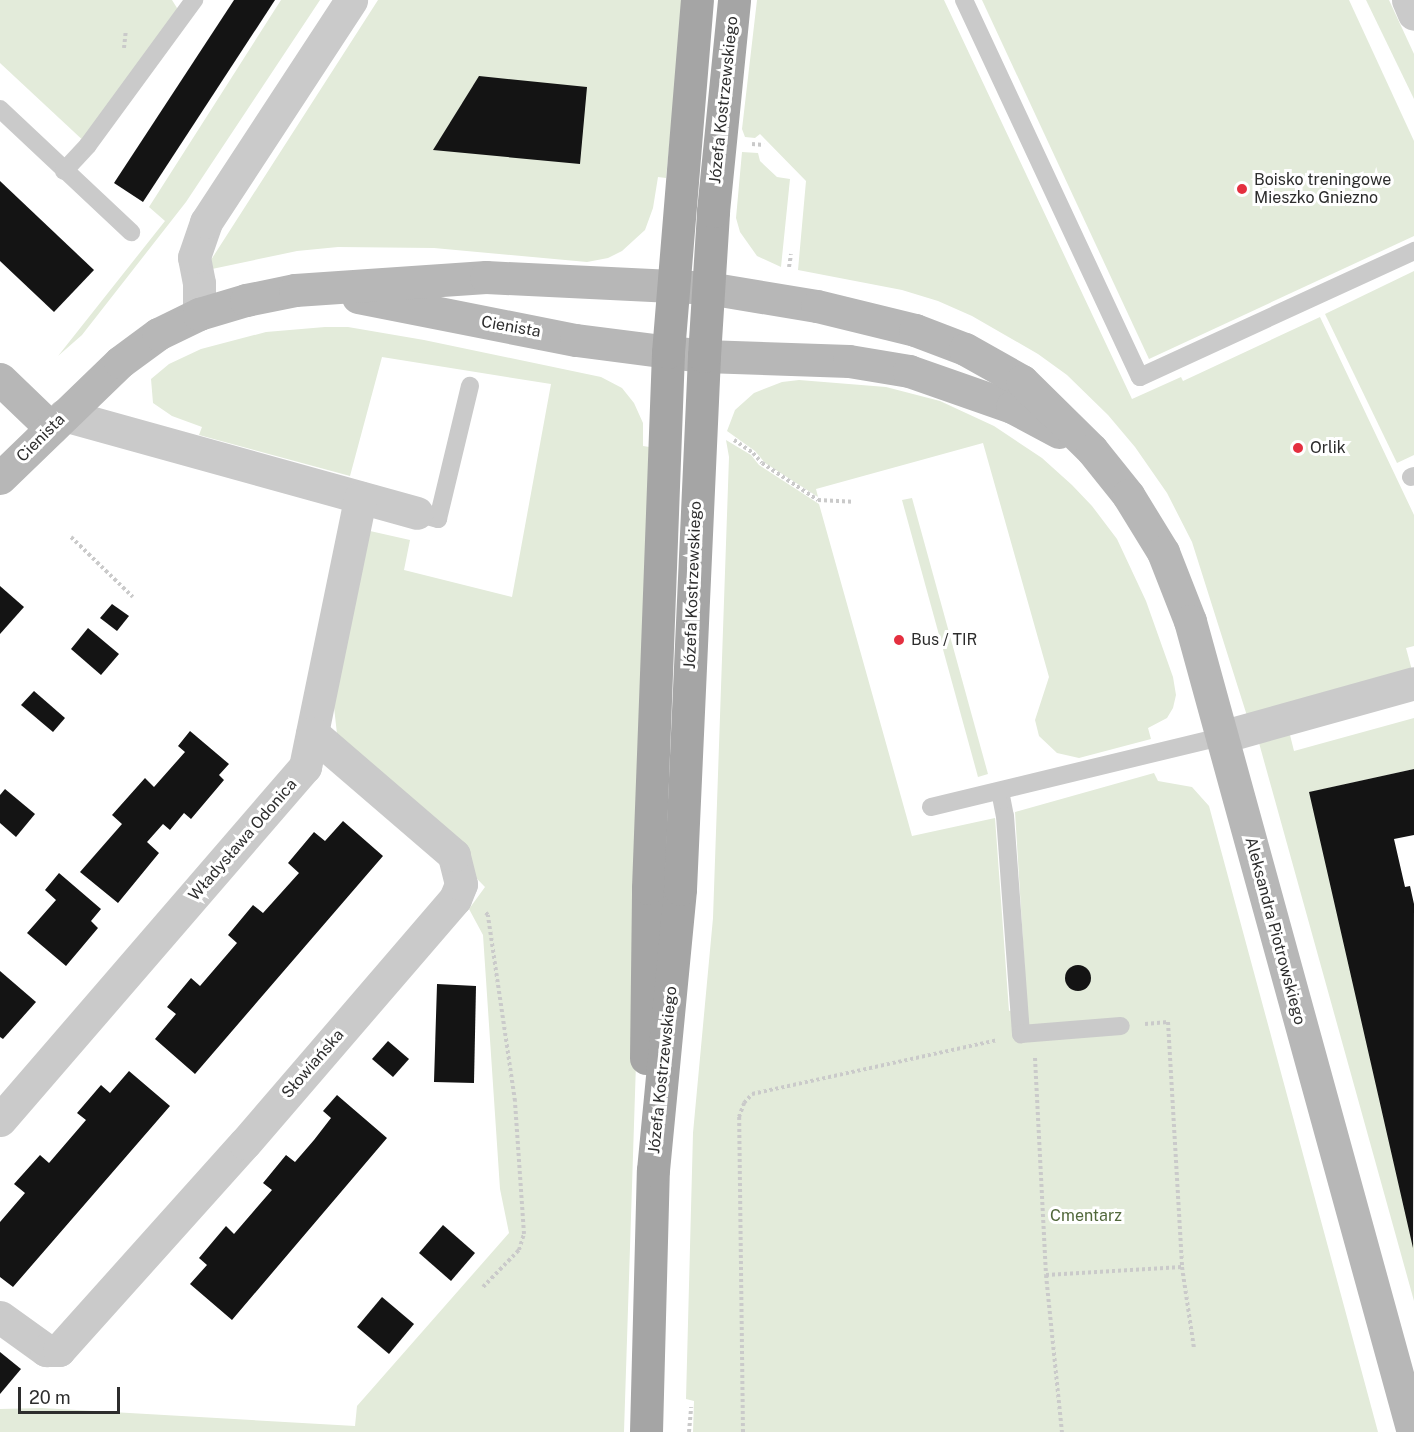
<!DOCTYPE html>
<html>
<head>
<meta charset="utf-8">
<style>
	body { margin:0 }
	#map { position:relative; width:1414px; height:1432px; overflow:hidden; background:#fff; font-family:"Public Sans",sans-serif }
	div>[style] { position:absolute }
	.green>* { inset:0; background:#e3ebda }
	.building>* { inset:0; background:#141414 }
	.round { border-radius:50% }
	.path>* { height:4px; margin-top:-2px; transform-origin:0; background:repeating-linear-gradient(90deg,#cacaca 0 3px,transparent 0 6px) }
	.lane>* { height:18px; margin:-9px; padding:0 9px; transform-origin:9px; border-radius:9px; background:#cacaca }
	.street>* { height:33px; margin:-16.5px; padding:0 16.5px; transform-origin:16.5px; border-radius:16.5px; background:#cacaca }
	.secondary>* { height:33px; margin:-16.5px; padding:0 16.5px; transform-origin:16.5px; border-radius:16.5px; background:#b7b7b7 }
	.primary>* { height:33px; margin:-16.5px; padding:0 16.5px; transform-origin:16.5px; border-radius:16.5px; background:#a5a5a5 }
	.dots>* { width:16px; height:16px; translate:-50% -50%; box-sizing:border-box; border:3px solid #fff; border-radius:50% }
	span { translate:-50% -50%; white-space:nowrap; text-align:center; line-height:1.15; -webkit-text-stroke:6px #fff; paint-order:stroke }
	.street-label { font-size:16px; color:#2d2d2d }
	.poi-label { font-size:16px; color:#2d2d2d }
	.left { translate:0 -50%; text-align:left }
	.park-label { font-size:16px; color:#51683b }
	.scale { position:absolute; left:18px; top:1387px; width:102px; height:27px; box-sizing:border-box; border:3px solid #2d2d2d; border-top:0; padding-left:8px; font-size:18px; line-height:21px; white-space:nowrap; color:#2d2d2d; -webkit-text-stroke:4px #fff; paint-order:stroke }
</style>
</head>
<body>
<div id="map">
	<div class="green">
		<i style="clip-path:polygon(0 0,172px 0,182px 16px,88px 145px,0 63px)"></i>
		<i style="clip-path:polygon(281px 0,320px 0,186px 202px,82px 335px,58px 356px,165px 221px,149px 207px)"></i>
		<i style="clip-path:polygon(378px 0,684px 0,666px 178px,658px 177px,653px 208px,645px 230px,622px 251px,608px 258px,587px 262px,434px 248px,338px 247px,297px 251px,212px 269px,209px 263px)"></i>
		<i style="clip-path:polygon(757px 0,944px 0,1132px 399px,1181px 377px,1183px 381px,1320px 317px,1414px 515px,1414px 646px,1406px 648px,1413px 674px,1248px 719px,1192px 542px,1167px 493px,1135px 447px,1108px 415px,1067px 375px,1038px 354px,972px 316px,938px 301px,902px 290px,798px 270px,806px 181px,760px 134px,755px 138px,745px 137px,742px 129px)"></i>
		<i style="clip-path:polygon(982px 0,1349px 0,1414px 141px,1414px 236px,1149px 359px)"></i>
		<i style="clip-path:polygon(1366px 0,1389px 0,1414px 54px,1414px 99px)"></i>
		<i style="clip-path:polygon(742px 152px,758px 153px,760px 161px,777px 177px,790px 179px,781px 267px,757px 256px,740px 232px,736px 218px)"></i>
		<i style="clip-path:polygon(1414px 271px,1414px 455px,1397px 463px,1325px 314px)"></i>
		<i style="clip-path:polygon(325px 327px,348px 327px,424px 340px,601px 377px,622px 388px,634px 403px,643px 423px,643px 446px,656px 448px,624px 1432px,0 1432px,0 1409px,42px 1408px,355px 1426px,357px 1406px,509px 1233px,500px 1189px,483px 935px,469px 909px,485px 887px,337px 734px,334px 707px,370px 531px,410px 540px,404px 570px,512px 597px,551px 384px,382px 357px,350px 476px,199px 435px,202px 427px,172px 416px,153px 403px,151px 379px,169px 364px,201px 349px,266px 332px)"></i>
		<i style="clip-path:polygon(799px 380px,886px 387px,940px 401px,994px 426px,1042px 458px,1072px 485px,1092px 506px,1117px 539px,1146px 601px,1173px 677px,1176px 695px,1173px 708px,1167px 718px,1148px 728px,1151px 739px,1079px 758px,1057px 753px,1039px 736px,1035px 720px,1049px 677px,983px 443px,816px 489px,818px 497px,765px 463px,755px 451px,727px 431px,735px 410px,754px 393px,782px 382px)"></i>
		<i style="clip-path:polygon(726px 440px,751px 455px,759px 465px,819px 504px,912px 836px,995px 818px,1009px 1011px,1027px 1007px,1015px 812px,1154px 773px,1158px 781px,1192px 787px,1209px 806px,1378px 1432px,693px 1432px,694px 1401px,686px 1399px,693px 1133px,713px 918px,729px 457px)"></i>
		<i style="clip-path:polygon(912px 498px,988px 774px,978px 777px,902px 500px)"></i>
		<i style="clip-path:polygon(1414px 718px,1414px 769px,1310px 792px,1414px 1244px,1414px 1301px,1259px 743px,1289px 731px,1294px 751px)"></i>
	</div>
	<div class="building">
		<i style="clip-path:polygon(234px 0,275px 0,143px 202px,114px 183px)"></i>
		<i style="clip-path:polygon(479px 76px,587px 87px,580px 164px,433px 150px)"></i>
		<i style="clip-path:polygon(0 181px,94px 270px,54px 312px,0 261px)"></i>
		<i style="clip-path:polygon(0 586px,24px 607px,0 634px)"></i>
		<i style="clip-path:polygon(112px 604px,129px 616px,117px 631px,100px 618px)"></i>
		<i style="clip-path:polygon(88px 628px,119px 654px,101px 675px,71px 649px)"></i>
		<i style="clip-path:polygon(34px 691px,65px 718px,53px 732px,21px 705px)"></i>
		<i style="clip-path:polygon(190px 731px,229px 764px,219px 775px,224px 780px,191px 819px,184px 813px,170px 830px,163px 824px,147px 842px,159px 853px,118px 903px,80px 872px,122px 824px,112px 815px,145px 778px,154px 787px,185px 752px,178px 746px)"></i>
		<i style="clip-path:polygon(1414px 769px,1414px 835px,1394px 839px,1405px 887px,1410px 886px,1414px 904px,1413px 1248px,1309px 792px)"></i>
		<i style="clip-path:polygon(5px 789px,35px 814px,16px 837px,0 823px,0 795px)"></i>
		<i style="clip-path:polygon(343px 821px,383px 856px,195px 1074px,155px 1039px,176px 1014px,167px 1007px,191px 978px,200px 986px,237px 943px,228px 935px,253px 905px,263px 913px,299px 873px,288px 863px,314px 832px,325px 841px)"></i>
		<i style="clip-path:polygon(59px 873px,101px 909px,91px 921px,98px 928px,66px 966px,27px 933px,56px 900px,45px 890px)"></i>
		<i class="round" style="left:1065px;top:965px;width:26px;height:26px"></i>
		<i style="clip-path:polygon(0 971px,36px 1002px,3px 1039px,0 1037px)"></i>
		<i style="clip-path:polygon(437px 984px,476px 986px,474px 1083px,434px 1082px)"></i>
		<i style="clip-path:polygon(388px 1041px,409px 1059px,393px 1077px,372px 1059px)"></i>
		<i style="clip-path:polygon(129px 1071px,170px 1106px,13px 1287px,0 1277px,0 1222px,25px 1193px,14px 1184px,40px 1155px,49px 1163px,86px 1120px,77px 1113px,101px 1085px,110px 1093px)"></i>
		<i style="clip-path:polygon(337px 1095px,387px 1138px,232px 1320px,190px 1284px,207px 1265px,199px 1258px,226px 1226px,234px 1234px,272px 1190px,263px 1183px,286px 1155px,295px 1162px,314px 1140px,331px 1118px,323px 1111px)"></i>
		<i style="clip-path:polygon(443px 1225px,475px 1253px,451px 1281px,419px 1253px)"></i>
		<i style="clip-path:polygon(382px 1297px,414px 1324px,389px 1354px,357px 1327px)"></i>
		<i style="clip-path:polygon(0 1352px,21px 1369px,0 1394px)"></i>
	</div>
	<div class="path">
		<i style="left:124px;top:48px;width:18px;rotate:-84deg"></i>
		<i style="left:752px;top:144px;width:12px;rotate:5deg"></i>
		<i style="left:789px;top:267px;width:13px;rotate:-81deg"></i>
		<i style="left:734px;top:440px;width:23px;rotate:34deg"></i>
		<i style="left:753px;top:453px;width:13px;rotate:48deg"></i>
		<i style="left:762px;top:463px;width:67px;rotate:33.5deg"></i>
		<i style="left:818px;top:500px;width:35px;rotate:3deg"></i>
		<i style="left:71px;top:537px;width:86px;rotate:44.1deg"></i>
		<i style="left:1145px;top:1024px;width:23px;rotate:-5deg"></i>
		<i style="left:1168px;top:1022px;width:245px;rotate:86.7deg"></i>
		<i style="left:1182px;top:1267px;width:82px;rotate:81.6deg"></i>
		<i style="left:1035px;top:1058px;width:217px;rotate:87.1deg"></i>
		<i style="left:1046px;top:1275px;width:158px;rotate:84.2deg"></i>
		<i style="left:1046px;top:1275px;width:136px;rotate:-3.4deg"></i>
		<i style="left:483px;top:1287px;width:52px;rotate:-45.8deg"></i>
		<i style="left:519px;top:1250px;width:17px;rotate:-73deg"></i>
		<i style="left:524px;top:1234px;width:133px;rotate:-93.9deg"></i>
		<i style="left:515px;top:1101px;width:188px;rotate:-98.3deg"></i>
		<i style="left:488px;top:915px;width:4px;rotate:-135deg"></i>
		<i style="left:689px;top:1432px;width:25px;rotate:-85deg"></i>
		<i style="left:743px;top:1432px;width:315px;rotate:-90.7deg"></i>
		<i style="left:739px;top:1117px;width:15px;rotate:-70deg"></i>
		<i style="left:744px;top:1103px;width:12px;rotate:-48deg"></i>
		<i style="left:752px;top:1094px;width:251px;rotate:-12.4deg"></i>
	</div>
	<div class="lane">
		<i style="left:964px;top:0;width:416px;rotate:65deg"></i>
		<i style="left:1140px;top:377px;width:302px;rotate:-24.7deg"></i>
		<i style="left:0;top:109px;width:180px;rotate:43.2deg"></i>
		<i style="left:64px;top:171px;width:35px;rotate:-47deg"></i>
		<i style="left:88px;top:145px;width:180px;rotate:-53.8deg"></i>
		<i style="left:1411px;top:477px;width:3px;rotate:-18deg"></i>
		<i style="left:417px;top:513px;width:22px;rotate:16deg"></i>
		<i style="left:438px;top:519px;width:137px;rotate:-76.5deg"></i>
		<i style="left:1000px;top:791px;width:25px;rotate:79deg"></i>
		<i style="left:1005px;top:816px;width:219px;rotate:85.8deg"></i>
		<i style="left:1021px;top:1034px;width:100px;rotate:-4.6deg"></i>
		<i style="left:931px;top:807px;width:298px;rotate:-13.6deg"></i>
	</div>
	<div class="street">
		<i style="left:1408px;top:0;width:15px;rotate:67deg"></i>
		<i style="left:199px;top:314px;width:31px;rotate:-90deg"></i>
		<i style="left:199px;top:283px;width:26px;rotate:-101deg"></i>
		<i style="left:194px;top:257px;width:37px;rotate:-71deg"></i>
		<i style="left:206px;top:222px;width:265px;rotate:-56.8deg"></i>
		<i style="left:64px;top:415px;width:366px;rotate:15.5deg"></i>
		<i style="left:1221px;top:737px;width:200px;rotate:-15.6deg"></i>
		<i style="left:0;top:1120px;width:467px;rotate:-49.2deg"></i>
		<i style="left:305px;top:767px;width:275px;rotate:-78.4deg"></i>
		<i style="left:0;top:1317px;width:57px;rotate:35.7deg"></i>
		<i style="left:46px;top:1350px;width:13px"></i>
		<i style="left:59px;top:1350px;width:278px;rotate:-48.1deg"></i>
		<i style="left:245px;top:1143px;width:322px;rotate:-49.3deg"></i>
		<i style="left:455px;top:899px;width:16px;rotate:-68deg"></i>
		<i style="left:461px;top:884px;width:30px;rotate:-104deg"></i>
		<i style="left:454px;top:855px;width:187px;rotate:-139.3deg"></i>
	</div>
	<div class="secondary">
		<i style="left:358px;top:297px;width:222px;rotate:11.2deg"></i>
		<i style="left:576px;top:340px;width:93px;rotate:7.4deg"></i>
		<i style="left:668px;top:352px;width:36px;rotate:6deg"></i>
		<i style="left:704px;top:356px;width:145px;rotate:2deg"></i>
		<i style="left:849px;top:361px;width:61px;rotate:9.5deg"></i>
		<i style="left:909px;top:371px;width:109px;rotate:19.3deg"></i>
		<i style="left:1012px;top:407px;width:53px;rotate:28deg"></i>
		<i style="left:0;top:379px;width:71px;rotate:43.9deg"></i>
		<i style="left:0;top:478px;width:167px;rotate:-44deg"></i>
		<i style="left:120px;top:362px;width:47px;rotate:-36.4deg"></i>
		<i style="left:158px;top:334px;width:46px;rotate:-26deg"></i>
		<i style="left:199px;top:314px;width:49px;rotate:-16.6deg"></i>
		<i style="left:246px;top:300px;width:50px;rotate:-11.5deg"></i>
		<i style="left:295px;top:290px;width:191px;rotate:-3.9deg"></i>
		<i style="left:486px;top:277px;width:222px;rotate:2.8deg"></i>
		<i style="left:708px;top:288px;width:110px;rotate:9.4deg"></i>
		<i style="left:817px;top:306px;width:101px;rotate:13.8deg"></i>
		<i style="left:915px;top:330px;width:53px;rotate:20.8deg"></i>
		<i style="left:965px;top:349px;width:65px;rotate:29.3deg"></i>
		<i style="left:1022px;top:381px;width:98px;rotate:44.6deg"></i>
		<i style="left:1092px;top:450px;width:58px;rotate:51.3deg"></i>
		<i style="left:1128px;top:495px;width:67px;rotate:58.4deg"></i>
		<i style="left:1163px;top:552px;width:74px;rotate:68.6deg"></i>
		<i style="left:1190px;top:621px;width:841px;rotate:74.63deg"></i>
	</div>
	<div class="primary">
		<i style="left:646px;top:1058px;width:170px;rotate:-89.3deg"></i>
		<i style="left:648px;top:888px;width:536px;rotate:-87.86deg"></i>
		<i style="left:668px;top:352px;width:353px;rotate:-85.3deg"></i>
		<i style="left:646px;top:1432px;width:262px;rotate:-88.5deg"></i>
		<i style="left:653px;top:1170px;width:282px;rotate:-84.5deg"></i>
		<i style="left:680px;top:889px;width:534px;rotate:-87.42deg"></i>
		<i style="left:704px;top:356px;width:145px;rotate:-86.4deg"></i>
		<i style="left:713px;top:211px;width:212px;rotate:-84.3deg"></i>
	</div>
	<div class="dots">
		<i style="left:1242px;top:189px;background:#e42f3f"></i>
		<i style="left:1298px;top:448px;background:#e42f3f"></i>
		<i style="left:899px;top:640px;background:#e42f3f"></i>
	</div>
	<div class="street-label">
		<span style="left:724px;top:100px;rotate:-84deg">Józefa Kostrzewskiego</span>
		<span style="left:511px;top:327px;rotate:10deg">Cienista</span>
		<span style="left:41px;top:438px;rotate:-45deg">Cienista</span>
		<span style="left:693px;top:585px;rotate:-88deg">Józefa Kostrzewskiego</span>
		<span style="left:243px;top:840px;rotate:-49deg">Władysława Odonica</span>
		<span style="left:1275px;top:931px;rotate:75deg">Aleksandra Piotrowskiego</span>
		<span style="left:313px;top:1064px;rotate:-49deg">Słowiańska</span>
		<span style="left:663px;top:1070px;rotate:-84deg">Józefa Kostrzewskiego</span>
	</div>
	<div class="poi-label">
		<span class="left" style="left:1254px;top:189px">Boisko treningowe<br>Mieszko Gniezno</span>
		<span class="left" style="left:1310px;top:448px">Orlik</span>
		<span class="left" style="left:911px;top:640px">Bus / TIR</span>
	</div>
	<div class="park-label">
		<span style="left:1086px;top:1216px">Cmentarz</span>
	</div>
	<div class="scale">20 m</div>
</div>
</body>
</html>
